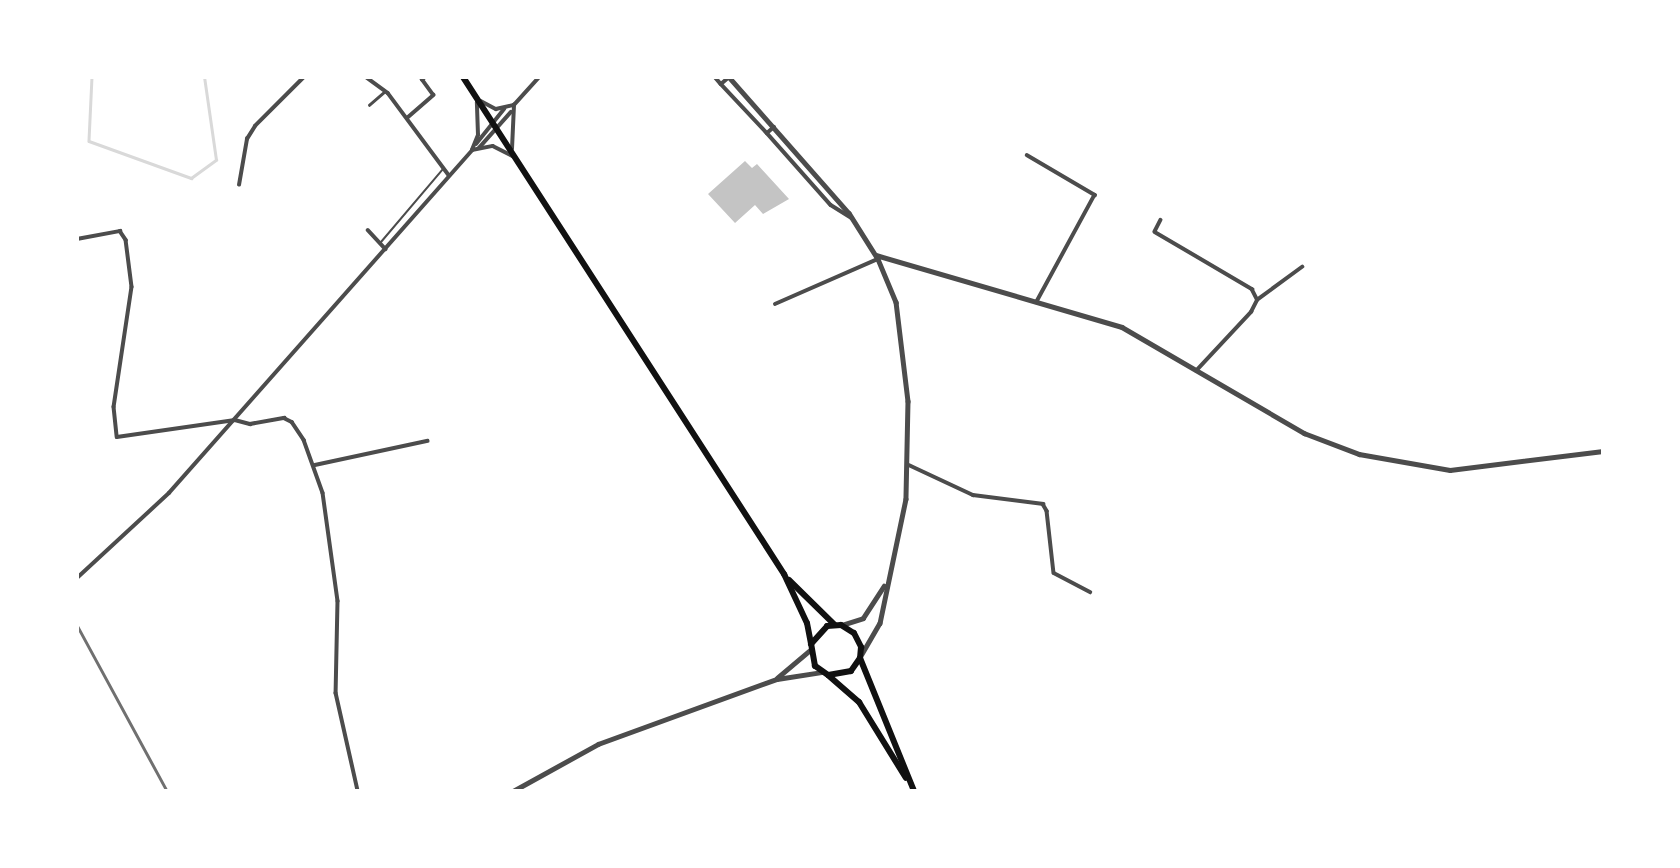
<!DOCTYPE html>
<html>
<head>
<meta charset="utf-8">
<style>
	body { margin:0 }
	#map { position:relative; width:1680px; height:868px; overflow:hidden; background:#fff; font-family:"Titillium Web",sans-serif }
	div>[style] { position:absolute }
	.stream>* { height:2.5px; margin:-1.25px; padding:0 1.25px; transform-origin:1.25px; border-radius:1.25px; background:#d9d9d9 }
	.building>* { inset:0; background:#c4c4c4 }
	.service>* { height:2px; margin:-1px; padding:0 1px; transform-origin:1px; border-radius:1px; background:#4c4c4c }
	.pedestrian>* { height:2.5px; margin:-1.25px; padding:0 1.25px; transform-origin:1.25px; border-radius:1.25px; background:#4c4c4c }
	.minor>* { height:3.5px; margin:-1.75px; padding:0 1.75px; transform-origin:1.75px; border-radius:1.75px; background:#4c4c4c }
	.tertiary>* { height:4.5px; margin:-2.25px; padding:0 2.25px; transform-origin:2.25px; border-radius:2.25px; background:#4c4c4c }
	.primary>* { height:6px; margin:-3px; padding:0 3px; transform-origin:3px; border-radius:3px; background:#111 }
	.rail>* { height:2.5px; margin:-1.25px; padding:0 1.25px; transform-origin:1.25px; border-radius:1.25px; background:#707070 }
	span { translate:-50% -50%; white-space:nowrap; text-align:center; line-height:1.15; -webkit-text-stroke:6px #fff; paint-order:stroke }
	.frame { position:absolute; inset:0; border:79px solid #fff; pointer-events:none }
</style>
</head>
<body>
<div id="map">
	<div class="stream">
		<i style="left:92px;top:77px;width:64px;rotate:92.7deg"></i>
		<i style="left:89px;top:141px;width:109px;rotate:19.9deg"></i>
		<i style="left:191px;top:178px;width:31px;rotate:-36deg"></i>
		<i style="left:216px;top:160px;width:84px;rotate:-98.2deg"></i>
		<i style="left:77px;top:423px;width:1px;rotate:90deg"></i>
	</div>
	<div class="building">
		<i style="clip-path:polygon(745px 161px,752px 168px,757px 164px,789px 199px,763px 214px,755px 205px,735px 223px,708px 194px)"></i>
	</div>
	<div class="service">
		<i style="left:381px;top:242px;width:96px;rotate:-49.7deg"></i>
	</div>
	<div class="pedestrian">
		<i style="left:369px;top:105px;width:21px;rotate:-41deg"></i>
	</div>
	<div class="minor">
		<i style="left:366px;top:77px;width:27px;rotate:36deg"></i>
		<i style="left:388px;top:93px;width:102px;rotate:53.4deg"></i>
		<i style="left:715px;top:77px;width:9px;rotate:49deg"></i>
		<i style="left:721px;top:84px;width:11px;rotate:-41deg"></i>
		<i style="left:721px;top:84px;width:67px;rotate:46.8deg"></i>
		<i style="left:767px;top:133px;width:9px;rotate:-41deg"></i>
		<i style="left:481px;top:101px;width:17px;rotate:28deg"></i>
		<i style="left:496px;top:109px;width:18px;rotate:-13deg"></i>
		<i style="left:407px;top:118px;width:35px;rotate:-41deg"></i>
		<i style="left:433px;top:95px;width:19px;rotate:-126deg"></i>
		<i style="left:422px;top:80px;width:4px;rotate:-45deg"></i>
		<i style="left:767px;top:133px;width:96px;rotate:48.4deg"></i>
		<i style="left:831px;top:205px;width:25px;rotate:32deg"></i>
		<i style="left:476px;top:144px;width:45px;rotate:-51.3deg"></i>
		<i style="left:479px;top:148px;width:48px;rotate:-48.4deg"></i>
		<i style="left:512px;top:149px;width:44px;rotate:-87.4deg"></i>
		<i style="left:514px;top:105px;width:38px;rotate:-48deg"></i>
		<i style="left:472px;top:150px;width:21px;rotate:-11deg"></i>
		<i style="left:493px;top:146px;width:22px;rotate:27deg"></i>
		<i style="left:1027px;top:155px;width:79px;rotate:30.5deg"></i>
		<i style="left:1095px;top:195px;width:122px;rotate:118.5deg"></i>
		<i style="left:239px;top:185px;width:47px;rotate:-80.1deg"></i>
		<i style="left:247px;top:139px;width:15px;rotate:-58deg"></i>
		<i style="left:255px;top:126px;width:69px;rotate:-45deg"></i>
		<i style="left:1161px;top:220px;width:13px;rotate:117deg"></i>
		<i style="left:1155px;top:232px;width:113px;rotate:30.4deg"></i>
		<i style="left:1252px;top:289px;width:11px;rotate:63deg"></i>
		<i style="left:368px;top:230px;width:26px;rotate:47deg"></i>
		<i style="left:77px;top:239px;width:44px;rotate:-10.5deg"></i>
		<i style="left:120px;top:231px;width:11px;rotate:56deg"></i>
		<i style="left:126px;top:240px;width:47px;rotate:82.7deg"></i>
		<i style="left:132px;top:287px;width:121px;rotate:98.5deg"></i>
		<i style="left:114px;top:407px;width:30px;rotate:84deg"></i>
		<i style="left:117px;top:437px;width:119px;rotate:-8.2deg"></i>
		<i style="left:235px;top:420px;width:16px;rotate:15deg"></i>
		<i style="left:250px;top:424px;width:35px;rotate:-10deg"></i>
		<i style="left:284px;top:418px;width:9px;rotate:27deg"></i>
		<i style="left:292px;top:422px;width:22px;rotate:56deg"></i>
		<i style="left:304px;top:440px;width:56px;rotate:70.3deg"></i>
		<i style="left:323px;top:493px;width:109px;rotate:82.1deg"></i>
		<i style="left:338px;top:601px;width:92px;rotate:91.2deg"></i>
		<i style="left:336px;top:693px;width:100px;rotate:77.3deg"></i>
		<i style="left:775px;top:304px;width:112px;rotate:-23.6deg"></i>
		<i style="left:1196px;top:371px;width:81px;rotate:-47deg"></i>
		<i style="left:1251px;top:312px;width:13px;rotate:-63deg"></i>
		<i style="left:1257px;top:300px;width:56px;rotate:-36.3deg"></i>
		<i style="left:315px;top:465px;width:115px;rotate:-12.1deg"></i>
		<i style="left:909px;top:465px;width:71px;rotate:25.1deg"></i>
		<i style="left:973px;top:495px;width:71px;rotate:7.3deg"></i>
		<i style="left:1043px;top:504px;width:8px;rotate:60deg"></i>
		<i style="left:1047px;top:511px;width:62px;rotate:83.6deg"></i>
		<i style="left:1054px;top:573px;width:41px;rotate:27.8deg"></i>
		<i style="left:77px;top:578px;width:125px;rotate:-42.7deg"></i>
		<i style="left:169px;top:493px;width:458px;rotate:-48.5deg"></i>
		<i style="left:472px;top:150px;width:16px;rotate:-68deg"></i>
		<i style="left:478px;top:135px;width:32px;rotate:-92deg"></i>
	</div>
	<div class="tertiary">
		<i style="left:729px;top:77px;width:181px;rotate:48.6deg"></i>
		<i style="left:849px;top:213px;width:54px;rotate:57.8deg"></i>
		<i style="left:878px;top:259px;width:47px;rotate:67.3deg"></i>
		<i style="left:896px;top:302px;width:100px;rotate:83.1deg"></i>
		<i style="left:908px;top:401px;width:98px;rotate:91.2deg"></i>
		<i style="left:906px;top:499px;width:127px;rotate:101.8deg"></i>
		<i style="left:880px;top:623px;width:36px;rotate:120deg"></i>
		<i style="left:876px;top:255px;width:256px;rotate:16.3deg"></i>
		<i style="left:1122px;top:327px;width:211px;rotate:30.2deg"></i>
		<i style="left:1304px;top:433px;width:59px;rotate:20.9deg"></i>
		<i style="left:1359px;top:454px;width:92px;rotate:10deg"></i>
		<i style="left:1450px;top:470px;width:154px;rotate:-7.1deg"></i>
		<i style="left:842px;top:625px;width:22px;rotate:-18deg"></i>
		<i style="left:863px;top:618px;width:38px;rotate:-57deg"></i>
		<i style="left:777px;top:678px;width:43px;rotate:-40.3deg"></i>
		<i style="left:513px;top:791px;width:97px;rotate:-28.9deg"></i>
		<i style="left:598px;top:744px;width:190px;rotate:-20deg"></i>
		<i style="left:777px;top:679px;width:46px;rotate:-8.8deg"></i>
	</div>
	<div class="primary">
		<i style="left:463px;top:77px;width:592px;rotate:57.14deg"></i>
		<i style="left:784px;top:574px;width:54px;rotate:64.9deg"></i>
		<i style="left:807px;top:623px;width:21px;rotate:79deg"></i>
		<i style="left:789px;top:580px;width:64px;rotate:44.4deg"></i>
		<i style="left:860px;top:658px;width:16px;rotate:125deg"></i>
		<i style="left:851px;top:671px;width:23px;rotate:170deg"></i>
		<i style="left:828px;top:675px;width:16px;rotate:-145deg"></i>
		<i style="left:815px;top:666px;width:22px;rotate:-100deg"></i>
		<i style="left:811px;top:644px;width:24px;rotate:-48deg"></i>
		<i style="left:827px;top:626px;width:14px;rotate:-4deg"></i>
		<i style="left:841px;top:625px;width:15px;rotate:32deg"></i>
		<i style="left:854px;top:633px;width:16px;rotate:63deg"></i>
		<i style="left:861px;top:647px;width:11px;rotate:95deg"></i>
		<i style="left:860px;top:658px;width:144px;rotate:67.9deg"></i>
		<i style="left:829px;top:676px;width:40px;rotate:41deg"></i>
		<i style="left:859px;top:702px;width:89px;rotate:58.3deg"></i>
	</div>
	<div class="rail">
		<i style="left:77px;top:625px;width:189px;rotate:61.5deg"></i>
	</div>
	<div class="frame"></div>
</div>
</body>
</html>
